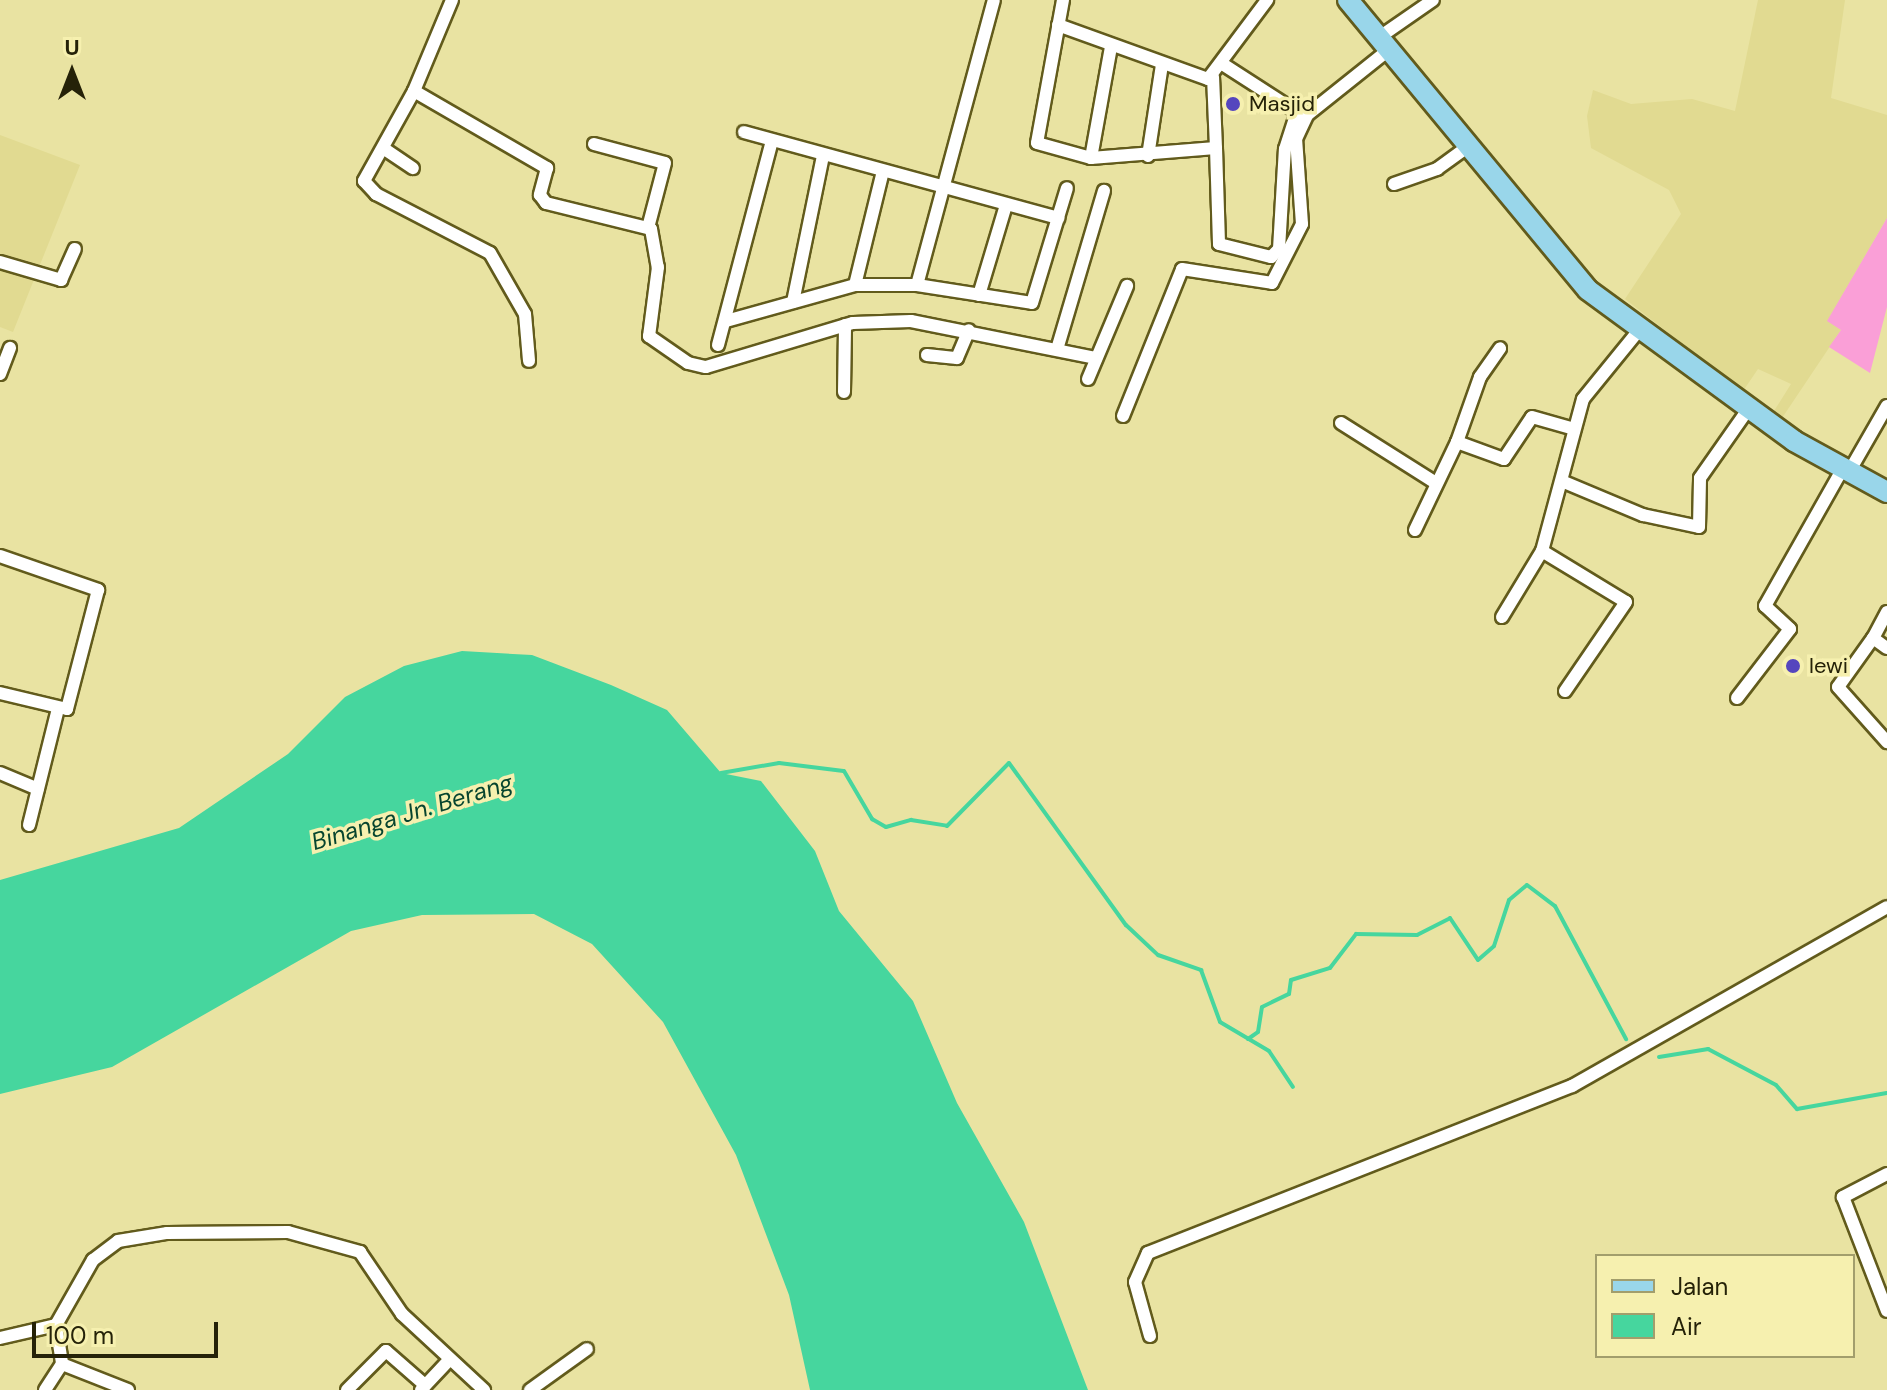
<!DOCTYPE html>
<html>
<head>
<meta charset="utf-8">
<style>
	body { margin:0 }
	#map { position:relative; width:1887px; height:1390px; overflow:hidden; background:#e9e3a2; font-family:"DM Sans",sans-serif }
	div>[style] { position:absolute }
	.built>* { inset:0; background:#e1da91 }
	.green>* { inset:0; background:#fa9fd7 }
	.water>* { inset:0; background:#46d69e }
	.stream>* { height:4px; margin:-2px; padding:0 2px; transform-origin:2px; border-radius:2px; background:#46d69e }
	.roads { filter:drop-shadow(2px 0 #625b1c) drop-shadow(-2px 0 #625b1c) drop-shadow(0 2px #625b1c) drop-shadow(0 -2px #625b1c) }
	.street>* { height:12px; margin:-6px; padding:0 6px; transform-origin:6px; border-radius:6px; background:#fff }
	.primary>* { height:20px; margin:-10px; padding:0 10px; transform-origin:10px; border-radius:10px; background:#99d6ea }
	.dots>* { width:22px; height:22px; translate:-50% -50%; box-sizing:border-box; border:4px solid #f6f0af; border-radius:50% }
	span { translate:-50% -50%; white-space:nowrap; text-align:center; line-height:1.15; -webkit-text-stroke:7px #f6f0af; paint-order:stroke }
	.poi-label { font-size:22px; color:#252208 }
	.left { translate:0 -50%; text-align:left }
	.water-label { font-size:24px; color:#07452f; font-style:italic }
	.legend { position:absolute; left:1595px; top:1254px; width:260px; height:104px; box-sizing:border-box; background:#f6f0af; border:2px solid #a29e6c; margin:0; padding:10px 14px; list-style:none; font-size:24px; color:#252208 }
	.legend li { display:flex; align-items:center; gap:16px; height:40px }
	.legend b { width:40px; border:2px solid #a29e6c }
	.north { position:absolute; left:32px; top:32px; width:80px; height:80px; -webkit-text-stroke:6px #f6f0af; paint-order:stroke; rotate:0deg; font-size:22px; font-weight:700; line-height:32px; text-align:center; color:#252208 }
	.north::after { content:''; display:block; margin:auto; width:28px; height:36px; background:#252208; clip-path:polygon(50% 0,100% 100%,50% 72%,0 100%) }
	.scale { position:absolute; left:32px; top:1322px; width:186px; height:36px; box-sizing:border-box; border:4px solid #252208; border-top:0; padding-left:10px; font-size:24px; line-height:28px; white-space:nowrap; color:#252208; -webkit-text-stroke:6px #f6f0af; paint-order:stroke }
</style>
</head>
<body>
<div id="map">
	<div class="built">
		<i style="clip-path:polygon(1758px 0,1845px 0,1831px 98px,1887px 115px,1887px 218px,1828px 320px,1841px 330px,1782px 418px,1774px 411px,1791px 384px,1758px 369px,1743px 391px,1625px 299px,1681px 214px,1669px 190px,1591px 148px,1587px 116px,1593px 90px,1631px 104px,1692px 99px,1735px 111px)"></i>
		<i style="clip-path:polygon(0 135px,80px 165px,13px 332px,0 327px)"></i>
	</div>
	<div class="green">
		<i style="clip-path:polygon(1887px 218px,1887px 307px,1870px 373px,1829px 347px,1841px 330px,1827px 321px)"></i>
	</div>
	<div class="water">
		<i style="clip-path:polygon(462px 651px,532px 655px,611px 685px,667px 710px,721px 773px,761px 781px,815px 851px,839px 911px,913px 1001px,957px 1103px,1024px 1222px,1088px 1390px,810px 1390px,789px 1295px,736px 1155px,663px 1022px,592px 944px,534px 914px,422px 915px,351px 931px,112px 1067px,0 1094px,0 880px,179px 828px,288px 754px,345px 697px,404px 666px)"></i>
	</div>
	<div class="stream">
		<i style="left:721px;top:773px;width:59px;rotate:-9.8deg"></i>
		<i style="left:779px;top:763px;width:65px;rotate:7deg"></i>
		<i style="left:844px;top:771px;width:56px;rotate:59.7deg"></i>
		<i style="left:872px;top:819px;width:16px;rotate:30deg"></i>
		<i style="left:886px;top:827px;width:26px;rotate:-16deg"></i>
		<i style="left:911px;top:820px;width:36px;rotate:9deg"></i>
		<i style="left:947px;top:826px;width:88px;rotate:-45.5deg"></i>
		<i style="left:1009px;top:763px;width:200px;rotate:54.2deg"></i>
		<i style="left:1126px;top:925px;width:44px;rotate:43.2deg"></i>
		<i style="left:1158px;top:955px;width:46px;rotate:19.2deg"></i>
		<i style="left:1201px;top:970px;width:55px;rotate:69.9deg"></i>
		<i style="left:1220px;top:1022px;width:57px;rotate:30.6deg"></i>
		<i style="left:1269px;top:1051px;width:43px;rotate:56.3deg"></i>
		<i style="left:1248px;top:1039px;width:12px;rotate:-35deg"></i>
		<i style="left:1258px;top:1032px;width:25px;rotate:-81deg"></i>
		<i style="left:1262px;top:1007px;width:30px;rotate:-26deg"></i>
		<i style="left:1289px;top:994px;width:14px;rotate:-82deg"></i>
		<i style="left:1291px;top:980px;width:41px;rotate:-17.1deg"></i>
		<i style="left:1330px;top:968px;width:43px;rotate:-52.6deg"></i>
		<i style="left:1356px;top:934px;width:61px;rotate:0.9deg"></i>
		<i style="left:1417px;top:935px;width:37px;rotate:-27deg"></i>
		<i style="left:1450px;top:918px;width:50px;rotate:56.3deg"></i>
		<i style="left:1478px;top:960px;width:21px;rotate:-41deg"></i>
		<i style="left:1494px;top:946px;width:48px;rotate:-71.9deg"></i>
		<i style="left:1509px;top:900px;width:23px;rotate:-40deg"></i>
		<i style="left:1527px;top:885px;width:35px;rotate:37deg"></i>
		<i style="left:1555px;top:906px;width:151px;rotate:61.9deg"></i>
		<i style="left:1659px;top:1057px;width:50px;rotate:-9.3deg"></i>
		<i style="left:1708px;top:1049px;width:77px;rotate:27.9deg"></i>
		<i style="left:1776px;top:1085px;width:32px;rotate:49deg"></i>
		<i style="left:1797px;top:1109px;width:91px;rotate:-10.1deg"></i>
	</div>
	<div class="roads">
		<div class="street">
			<i style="left:452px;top:0;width:99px;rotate:112.7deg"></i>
			<i style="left:414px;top:91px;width:103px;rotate:119.1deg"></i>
			<i style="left:364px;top:181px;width:18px;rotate:47deg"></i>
			<i style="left:376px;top:194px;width:128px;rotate:27.4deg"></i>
			<i style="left:490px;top:253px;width:70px;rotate:60.2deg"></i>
			<i style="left:525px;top:314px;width:47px;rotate:85.1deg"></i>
			<i style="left:1063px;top:0;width:145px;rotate:100.3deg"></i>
			<i style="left:1037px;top:143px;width:56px;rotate:15.5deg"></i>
			<i style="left:1091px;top:158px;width:125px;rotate:-4.6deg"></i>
			<i style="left:1216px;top:148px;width:71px;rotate:-92.4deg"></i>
			<i style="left:1058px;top:25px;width:159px;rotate:19.8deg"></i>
			<i style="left:1208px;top:79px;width:99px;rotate:-53.2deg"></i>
			<i style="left:1381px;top:36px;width:63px;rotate:-34.7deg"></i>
			<i style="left:414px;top:91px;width:154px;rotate:30.1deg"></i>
			<i style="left:547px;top:168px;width:28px;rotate:105deg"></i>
			<i style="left:540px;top:195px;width:10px;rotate:53deg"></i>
			<i style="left:546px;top:203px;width:108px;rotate:13.9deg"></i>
			<i style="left:651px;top:229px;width:39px;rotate:80deg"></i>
			<i style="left:658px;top:267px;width:70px;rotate:97.4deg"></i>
			<i style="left:649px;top:336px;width:47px;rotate:34.7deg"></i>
			<i style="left:688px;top:363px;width:18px;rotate:13deg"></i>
			<i style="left:706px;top:367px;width:153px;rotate:-16.7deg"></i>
			<i style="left:853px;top:323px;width:58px;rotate:-2deg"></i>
			<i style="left:911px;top:321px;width:189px;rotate:11.3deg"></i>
			<i style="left:744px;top:132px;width:326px;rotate:15.3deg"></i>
			<i style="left:594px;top:144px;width:73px;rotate:15deg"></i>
			<i style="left:665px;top:163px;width:67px;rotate:104.7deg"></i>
			<i style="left:383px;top:148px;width:36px;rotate:34deg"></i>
			<i style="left:1216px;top:148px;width:96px;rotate:88.2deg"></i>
			<i style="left:1219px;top:244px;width:54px;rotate:14deg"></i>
			<i style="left:1271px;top:257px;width:11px;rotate:-45deg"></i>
			<i style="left:1279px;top:249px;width:100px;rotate:-86.6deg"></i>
			<i style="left:1285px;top:149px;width:39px;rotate:-72deg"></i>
			<i style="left:1297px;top:112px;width:87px;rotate:-147.2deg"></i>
			<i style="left:1148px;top:156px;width:92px;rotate:-81.3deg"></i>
			<i style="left:1091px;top:158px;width:113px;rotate:-79.8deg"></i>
			<i style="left:1394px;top:184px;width:46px;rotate:-19.2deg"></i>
			<i style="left:1437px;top:169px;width:36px;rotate:-36deg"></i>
			<i style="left:0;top:262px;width:64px;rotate:16.4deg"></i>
			<i style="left:61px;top:280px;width:34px;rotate:-66deg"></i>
			<i style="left:855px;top:285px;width:117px;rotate:-76.2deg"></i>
			<i style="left:917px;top:285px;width:295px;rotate:-74.9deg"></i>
			<i style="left:979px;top:295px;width:94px;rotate:-73.3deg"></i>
			<i style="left:793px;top:302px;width:149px;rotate:-78.4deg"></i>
			<i style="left:726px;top:321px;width:134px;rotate:-15.6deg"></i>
			<i style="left:855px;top:285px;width:62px"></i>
			<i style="left:917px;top:285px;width:116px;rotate:8.9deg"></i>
			<i style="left:1032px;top:303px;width:120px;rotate:-73.1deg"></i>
			<i style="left:718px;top:345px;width:211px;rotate:-75.2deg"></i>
			<i style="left:1058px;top:346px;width:162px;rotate:-73.5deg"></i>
			<i style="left:927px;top:355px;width:30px;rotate:6deg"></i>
			<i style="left:957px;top:358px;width:30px;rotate:-67deg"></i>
			<i style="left:0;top:374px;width:28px;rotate:-69deg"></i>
			<i style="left:1088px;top:379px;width:101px;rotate:-67.2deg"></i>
			<i style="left:844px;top:392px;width:67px;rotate:-89.1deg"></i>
			<i style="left:1123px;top:416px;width:158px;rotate:-68.1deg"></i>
			<i style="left:1182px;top:269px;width:91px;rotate:8.8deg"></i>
			<i style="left:1272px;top:283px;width:66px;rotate:-63deg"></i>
			<i style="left:1302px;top:224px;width:85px;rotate:-94deg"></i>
			<i style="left:1296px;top:139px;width:26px;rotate:-65deg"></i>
			<i style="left:1307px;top:115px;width:107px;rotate:-38.6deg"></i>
			<i style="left:1341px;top:423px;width:112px;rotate:32.3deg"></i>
			<i style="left:1457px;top:442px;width:69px;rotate:-70.5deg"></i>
			<i style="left:1480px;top:377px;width:35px;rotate:-55deg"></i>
			<i style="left:1849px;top:472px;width:76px;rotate:-60.1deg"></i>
			<i style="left:1564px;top:482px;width:86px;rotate:22.7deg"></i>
			<i style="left:1643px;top:515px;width:57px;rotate:12.1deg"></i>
			<i style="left:1699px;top:527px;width:49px;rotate:-88.8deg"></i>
			<i style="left:1700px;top:478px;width:85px;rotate:-55deg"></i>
			<i style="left:1415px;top:530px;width:98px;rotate:-64.5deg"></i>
			<i style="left:1457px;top:442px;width:50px;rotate:19.9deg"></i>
			<i style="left:1504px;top:459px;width:50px;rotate:-56.3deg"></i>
			<i style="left:1532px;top:417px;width:44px;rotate:15.9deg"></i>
			<i style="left:1542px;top:551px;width:98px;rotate:31.3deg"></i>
			<i style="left:1626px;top:602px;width:108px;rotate:124.4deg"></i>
			<i style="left:0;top:556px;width:104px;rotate:19.1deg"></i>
			<i style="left:98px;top:590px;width:123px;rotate:104.6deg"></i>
			<i style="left:67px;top:709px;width:69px;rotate:-166.6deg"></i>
			<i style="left:1887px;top:612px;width:30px;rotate:118deg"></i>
			<i style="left:1873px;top:638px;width:17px;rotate:36deg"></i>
			<i style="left:1502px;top:617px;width:77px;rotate:-58.8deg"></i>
			<i style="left:1542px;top:551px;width:157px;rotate:-74.9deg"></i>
			<i style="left:1583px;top:399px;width:89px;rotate:-50.9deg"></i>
			<i style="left:1873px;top:638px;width:60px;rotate:125.5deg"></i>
			<i style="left:1838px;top:687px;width:74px;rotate:48.3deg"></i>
			<i style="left:1737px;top:698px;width:87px;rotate:-52.5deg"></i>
			<i style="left:1790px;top:629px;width:34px;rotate:-137deg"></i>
			<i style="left:1765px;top:606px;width:159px;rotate:-60.5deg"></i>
			<i style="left:0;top:773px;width:41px;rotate:22.8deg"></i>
			<i style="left:29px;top:825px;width:120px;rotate:-76deg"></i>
			<i style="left:1887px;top:1174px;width:50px;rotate:152.4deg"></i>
			<i style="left:1843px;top:1197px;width:122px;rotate:68.9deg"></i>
			<i style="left:56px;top:1325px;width:39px;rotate:81deg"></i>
			<i style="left:62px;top:1364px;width:71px;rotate:21.5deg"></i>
			<i style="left:1150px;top:1336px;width:56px;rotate:-105.5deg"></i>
			<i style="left:1135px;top:1282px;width:32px;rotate:-66deg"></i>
			<i style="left:1148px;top:1253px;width:456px;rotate:-21.5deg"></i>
			<i style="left:1572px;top:1086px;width:362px;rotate:-29.6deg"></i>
			<i style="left:0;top:1338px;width:57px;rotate:-13.1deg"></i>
			<i style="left:56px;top:1325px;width:75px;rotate:-60.4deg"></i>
			<i style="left:93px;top:1260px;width:31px;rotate:-37deg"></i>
			<i style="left:118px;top:1241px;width:50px;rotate:-9.3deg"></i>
			<i style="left:167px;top:1233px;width:121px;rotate:-0.5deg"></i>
			<i style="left:288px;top:1232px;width:75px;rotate:15.5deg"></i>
			<i style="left:360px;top:1252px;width:75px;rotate:55.9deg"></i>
			<i style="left:402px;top:1314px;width:112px;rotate:42.8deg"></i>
			<i style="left:45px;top:1390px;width:31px;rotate:-57deg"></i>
			<i style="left:347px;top:1390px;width:55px;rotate:-45deg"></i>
			<i style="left:386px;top:1351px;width:52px;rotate:41.1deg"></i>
			<i style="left:421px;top:1390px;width:42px;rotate:-46.9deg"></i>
			<i style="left:530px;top:1390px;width:70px;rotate:-35.7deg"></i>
		</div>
		<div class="primary">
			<i style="left:1348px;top:0;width:376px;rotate:50.4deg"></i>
			<i style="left:1588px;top:290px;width:255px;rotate:36.2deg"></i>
			<i style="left:1794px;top:441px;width:106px;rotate:28.7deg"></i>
		</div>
	</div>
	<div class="dots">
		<i style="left:1233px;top:104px;background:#5546be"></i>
		<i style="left:1793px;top:666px;background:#5546be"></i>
	</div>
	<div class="poi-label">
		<span class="left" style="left:1249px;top:104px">Masjid</span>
		<span class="left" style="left:1809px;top:666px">lewi</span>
	</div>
	<div class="water-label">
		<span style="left:412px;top:812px;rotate:-17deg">Binanga Jn. Berang</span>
	</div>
	<ul class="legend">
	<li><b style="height:10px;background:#99d6ea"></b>Jalan</li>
	<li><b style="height:22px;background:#46d69e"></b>Air</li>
	</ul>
	<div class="north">U</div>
	<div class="scale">100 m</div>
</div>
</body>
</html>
